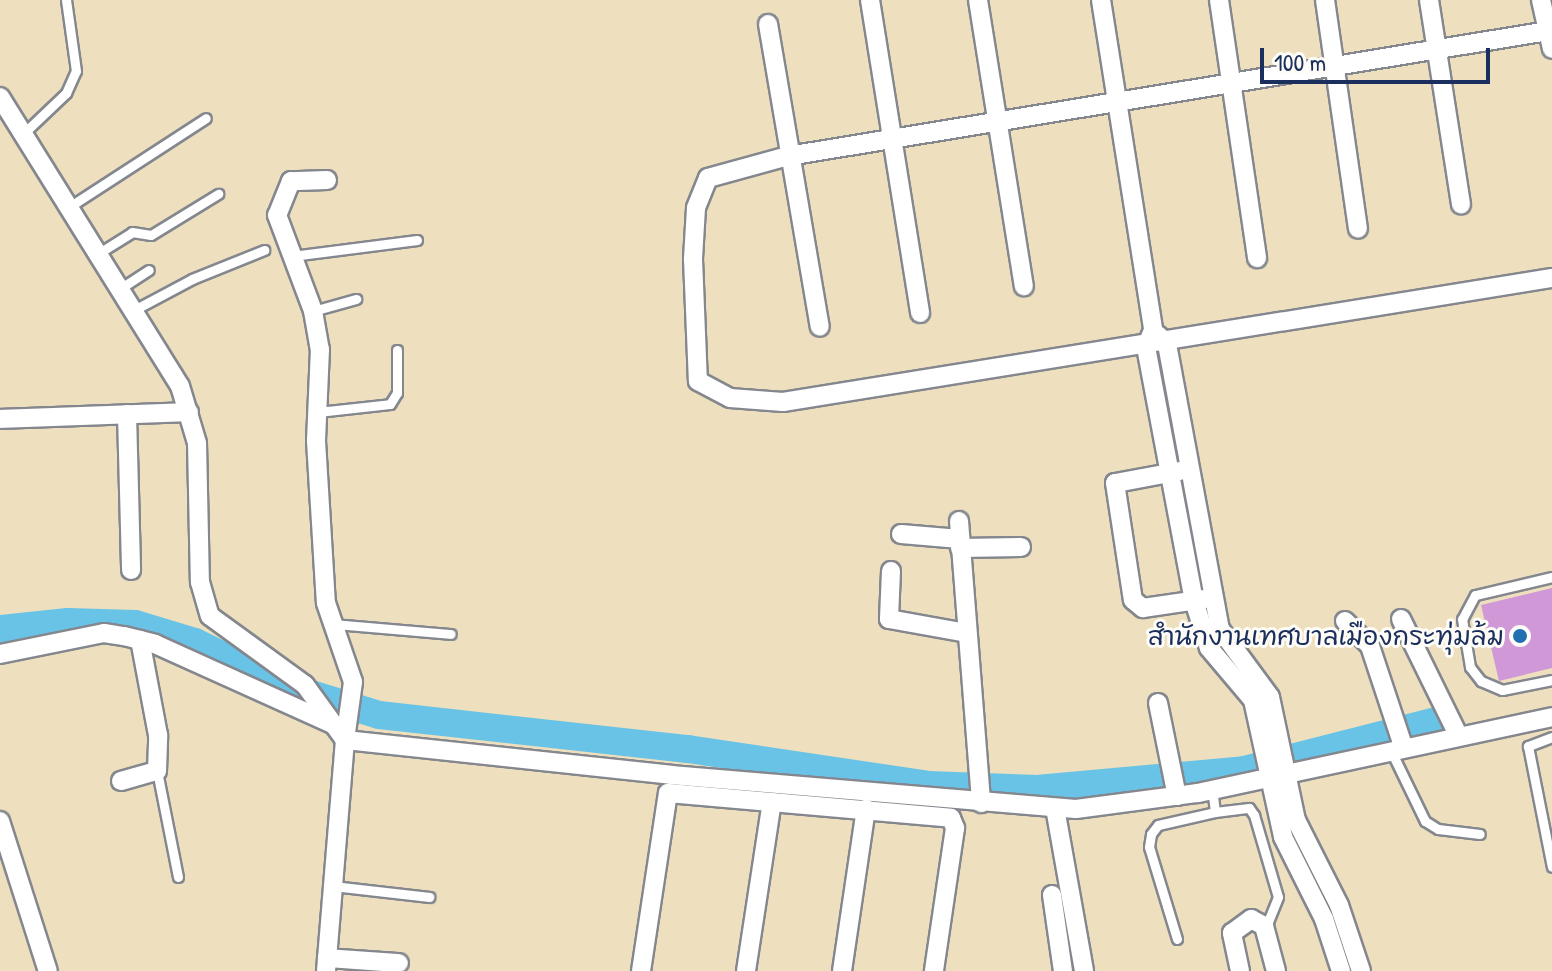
<!DOCTYPE html>
<html>
<head>
<meta charset="utf-8">
<style>
	body { margin:0 }
	#map { position:relative; width:1552px; height:971px; overflow:hidden; background:#eedfbe; font-family:"Patrick Hand","Playpen Sans Thai",sans-serif }
	div>[style] { position:absolute }
	.river>* { height:28px; margin:-14px; padding:0 14px; transform-origin:14px; border-radius:14px; background:#68c3e6 }
	.building>* { inset:0; background:#d198d7 }
	.roads { filter:drop-shadow(2px 0 #84878e) drop-shadow(-2px 0 #84878e) drop-shadow(0 2px #84878e) drop-shadow(0 -2px #84878e) }
	.service>* { height:9px; margin:-4.5px; padding:0 4.5px; transform-origin:4.5px; border-radius:4.5px; background:#fff }
	.minor>* { height:18px; margin:-9px; padding:0 9px; transform-origin:9px; border-radius:9px; background:#fff }
	.dots>* { width:22px; height:22px; translate:-50% -50%; box-sizing:border-box; border:4px solid #fdfcf7; border-radius:50% }
	span { translate:-50% -50%; white-space:nowrap; text-align:center; line-height:1.15; -webkit-text-stroke:6px #fdfcf7; paint-order:stroke }
	.poi-label { font-size:26px; color:#1b2f5e }
	.right { translate:-100% -50%; text-align:right }
	.scale { position:absolute; left:1260px; top:48px; width:230px; height:36px; box-sizing:border-box; border:4px solid #1b2f5e; border-top:0; padding-left:10px; font-size:24px; line-height:28px; white-space:nowrap; color:#1b2f5e; -webkit-text-stroke:6px #fdfcf7; paint-order:stroke }
</style>
</head>
<body>
<div id="map">
	<div class="river">
		<i style="left:0;top:629px;width:68px;rotate:-5.9deg"></i>
		<i style="left:68px;top:622px;width:67px;rotate:1.7deg"></i>
		<i style="left:135px;top:624px;width:63px;rotate:16.7deg"></i>
		<i style="left:195px;top:642px;width:103px;rotate:25.8deg"></i>
		<i style="left:288px;top:687px;width:95px;rotate:17.1deg"></i>
		<i style="left:379px;top:715px;width:311px;rotate:6.3deg"></i>
		<i style="left:688px;top:749px;width:243px;rotate:8.5deg"></i>
		<i style="left:928px;top:785px;width:109px;rotate:2.1deg"></i>
		<i style="left:1037px;top:789px;width:208px;rotate:-5.2deg"></i>
		<i style="left:1244px;top:770px;width:202px;rotate:-14.3deg"></i>
	</div>
	<div class="building">
		<i style="clip-path:polygon(1552px 588px,1552px 668px,1499px 681px,1481px 605px)"></i>
	</div>
	<div class="roads">
		<div class="service">
			<i style="left:25px;top:132px;width:57px;rotate:-43.6deg"></i>
			<i style="left:66px;top:93px;width:24px;rotate:-66deg"></i>
			<i style="left:76px;top:71px;width:72px;rotate:-98deg"></i>
			<i style="left:69px;top:207px;width:163px;rotate:-33deg"></i>
			<i style="left:99px;top:253px;width:39px;rotate:-32deg"></i>
			<i style="left:132px;top:232px;width:19px;rotate:9deg"></i>
			<i style="left:151px;top:235px;width:79px;rotate:-31.5deg"></i>
			<i style="left:292px;top:256px;width:126px;rotate:-7.3deg"></i>
			<i style="left:121px;top:288px;width:33px;rotate:-33deg"></i>
			<i style="left:134px;top:310px;width:66px;rotate:-28.1deg"></i>
			<i style="left:192px;top:279px;width:78px;rotate:-21.9deg"></i>
			<i style="left:313px;top:311px;width:45px;rotate:-15.6deg"></i>
			<i style="left:318px;top:412px;width:72px;rotate:-6.3deg"></i>
			<i style="left:390px;top:404px;width:13px;rotate:-58deg"></i>
			<i style="left:397px;top:393px;width:43px;rotate:-90deg"></i>
			<i style="left:1552px;top:577px;width:79px;rotate:166.8deg"></i>
			<i style="left:1475px;top:595px;width:27px;rotate:118deg"></i>
			<i style="left:1462px;top:619px;width:49px;rotate:80.5deg"></i>
			<i style="left:1470px;top:667px;width:18px;rotate:52deg"></i>
			<i style="left:1481px;top:681px;width:23px;rotate:23deg"></i>
			<i style="left:1502px;top:690px;width:51px;rotate:-11.3deg"></i>
			<i style="left:334px;top:624px;width:117px;rotate:4.9deg"></i>
			<i style="left:1552px;top:737px;width:26px;rotate:159deg"></i>
			<i style="left:1528px;top:746px;width:123px;rotate:78.8deg"></i>
			<i style="left:1391px;top:751px;width:78px;rotate:64.1deg"></i>
			<i style="left:1425px;top:821px;width:15px;rotate:32deg"></i>
			<i style="left:1438px;top:829px;width:42px;rotate:6.8deg"></i>
			<i style="left:157px;top:771px;width:108px;rotate:78.8deg"></i>
			<i style="left:1215px;top:812px;width:34px;rotate:-7deg"></i>
			<i style="left:1249px;top:808px;width:9px;rotate:54deg"></i>
			<i style="left:1254px;top:815px;width:85px;rotate:73.7deg"></i>
			<i style="left:1278px;top:897px;width:35px;rotate:112deg"></i>
			<i style="left:333px;top:886px;width:97px;rotate:6.5deg"></i>
			<i style="left:1177px;top:939px;width:96px;rotate:-106.9deg"></i>
			<i style="left:1149px;top:847px;width:13px;rotate:-81deg"></i>
			<i style="left:1151px;top:834px;width:11px;rotate:-52deg"></i>
			<i style="left:1158px;top:825px;width:58px;rotate:-12.8deg"></i>
			<i style="left:1215px;top:812px;width:23px;rotate:-97deg"></i>
		</div>
		<div class="minor">
			<i style="left:870px;top:0;width:317px;rotate:80.9deg"></i>
			<i style="left:978px;top:0;width:290px;rotate:80.9deg"></i>
			<i style="left:1101px;top:0;width:334px;rotate:81deg"></i>
			<i style="left:1153px;top:330px;width:18px;rotate:112deg"></i>
			<i style="left:1146px;top:347px;width:258px;rotate:79.3deg"></i>
			<i style="left:1194px;top:601px;width:49px;rotate:72.3deg"></i>
			<i style="left:1209px;top:648px;width:68px;rotate:49.8deg"></i>
			<i style="left:1253px;top:700px;width:140px;rotate:77.6deg"></i>
			<i style="left:1283px;top:837px;width:92px;rotate:63.4deg"></i>
			<i style="left:1324px;top:919px;width:55px;rotate:71.9deg"></i>
			<i style="left:1219px;top:0;width:261px;rotate:81.6deg"></i>
			<i style="left:1325px;top:0;width:231px;rotate:81.8deg"></i>
			<i style="left:1429px;top:0;width:207px;rotate:81.1deg"></i>
			<i style="left:1541px;top:0;width:50px;rotate:77.3deg"></i>
			<i style="left:768px;top:24px;width:307px;rotate:80.3deg"></i>
			<i style="left:1548px;top:31px;width:770px;rotate:170.66deg"></i>
			<i style="left:788px;top:156px;width:83px;rotate:164.6deg"></i>
			<i style="left:708px;top:178px;width:32px;rotate:112deg"></i>
			<i style="left:696px;top:208px;width:51px;rotate:93.4deg"></i>
			<i style="left:693px;top:259px;width:122px;rotate:87.7deg"></i>
			<i style="left:698px;top:381px;width:36px;rotate:28deg"></i>
			<i style="left:730px;top:398px;width:53px;rotate:4.3deg"></i>
			<i style="left:783px;top:402px;width:779px;rotate:-9.16deg"></i>
			<i style="left:0;top:97px;width:340px;rotate:58.1deg"></i>
			<i style="left:180px;top:386px;width:59px;rotate:73.4deg"></i>
			<i style="left:197px;top:443px;width:139px;rotate:88.8deg"></i>
			<i style="left:200px;top:582px;width:35px;rotate:74deg"></i>
			<i style="left:210px;top:616px;width:117px;rotate:36deg"></i>
			<i style="left:305px;top:685px;width:68px;rotate:54deg"></i>
			<i style="left:345px;top:740px;width:232px;rotate:94.7deg"></i>
			<i style="left:327px;top:180px;width:36px;rotate:178deg"></i>
			<i style="left:291px;top:181px;width:37px;rotate:112deg"></i>
			<i style="left:277px;top:215px;width:103px;rotate:69.4deg"></i>
			<i style="left:313px;top:311px;width:39px;rotate:80deg"></i>
			<i style="left:320px;top:349px;width:92px;rotate:92.5deg"></i>
			<i style="left:316px;top:441px;width:162px;rotate:86.5deg"></i>
			<i style="left:326px;top:603px;width:83px;rotate:71.1deg"></i>
			<i style="left:353px;top:682px;width:59px;rotate:97.9deg"></i>
			<i style="left:345px;top:740px;width:328px;rotate:6.1deg"></i>
			<i style="left:671px;top:775px;width:406px;rotate:4.8deg"></i>
			<i style="left:1076px;top:809px;width:123px;rotate:-7.5deg"></i>
			<i style="left:1198px;top:793px;width:362px;rotate:-12.1deg"></i>
			<i style="left:1158px;top:335px;width:13px;rotate:45deg"></i>
			<i style="left:1167px;top:344px;width:290px;rotate:79.5deg"></i>
			<i style="left:1220px;top:629px;width:84px;rotate:53.7deg"></i>
			<i style="left:1270px;top:697px;width:126px;rotate:78.1deg"></i>
			<i style="left:1296px;top:820px;width:95px;rotate:63.2deg"></i>
			<i style="left:1339px;top:905px;width:70px;rotate:71.6deg"></i>
			<i style="left:127px;top:414px;width:156px;rotate:88.5deg"></i>
			<i style="left:0;top:419px;width:189px;rotate:-2.1deg"></i>
			<i style="left:1180px;top:471px;width:66px;rotate:169.5deg"></i>
			<i style="left:1115px;top:483px;width:118px;rotate:81.3deg"></i>
			<i style="left:1133px;top:600px;width:13px;rotate:39deg"></i>
			<i style="left:1143px;top:608px;width:63px;rotate:-8.3deg"></i>
			<i style="left:959px;top:521px;width:283px;rotate:85.5deg"></i>
			<i style="left:901px;top:534px;width:59px;rotate:4.8deg"></i>
			<i style="left:960px;top:548px;width:61px;rotate:-0.9deg"></i>
			<i style="left:891px;top:571px;width:48px;rotate:92.4deg"></i>
			<i style="left:889px;top:619px;width:79px;rotate:10.2deg"></i>
			<i style="left:1401px;top:619px;width:129px;rotate:63.8deg"></i>
			<i style="left:1345px;top:621px;width:35px;rotate:45deg"></i>
			<i style="left:1370px;top:646px;width:105px;rotate:71.7deg"></i>
			<i style="left:0;top:654px;width:106px;rotate:-11.4deg"></i>
			<i style="left:104px;top:633px;width:20px;rotate:9deg"></i>
			<i style="left:124px;top:636px;width:32px;rotate:14deg"></i>
			<i style="left:155px;top:644px;width:196px;rotate:24.3deg"></i>
			<i style="left:1158px;top:703px;width:95px;rotate:78.5deg"></i>
			<i style="left:121px;top:781px;width:37px;rotate:-16deg"></i>
			<i style="left:157px;top:771px;width:36px;rotate:-88deg"></i>
			<i style="left:158px;top:735px;width:97px;rotate:-100.7deg"></i>
			<i style="left:1055px;top:808px;width:166px;rotate:79.9deg"></i>
			<i style="left:0;top:821px;width:157px;rotate:72.3deg"></i>
			<i style="left:1052px;top:895px;width:77px;rotate:81.8deg"></i>
			<i style="left:327px;top:958px;width:72px;rotate:4deg"></i>
			<i style="left:641px;top:971px;width:180px;rotate:-81.4deg"></i>
			<i style="left:668px;top:793px;width:284px;rotate:5deg"></i>
			<i style="left:951px;top:818px;width:11px;rotate:68deg"></i>
			<i style="left:955px;top:828px;width:145px;rotate:98.4deg"></i>
			<i style="left:746px;top:971px;width:171px;rotate:-81.3deg"></i>
			<i style="left:842px;top:971px;width:164px;rotate:-81.6deg"></i>
			<i style="left:1240px;top:971px;width:39px;rotate:-102deg"></i>
			<i style="left:1232px;top:933px;width:24px;rotate:-36deg"></i>
			<i style="left:1251px;top:919px;width:15px;rotate:28deg"></i>
			<i style="left:1264px;top:926px;width:47px;rotate:75.1deg"></i>
		</div>
	</div>
	<div class="dots">
		<i style="left:1520px;top:636px;background:#1f6fb2"></i>
	</div>
	<div class="poi-label">
		<span class="right" style="left:1504px;top:636px">สำนักงานเทศบาลเมืองกระทุ่มล้ม</span>
	</div>
	<div class="scale">100 m</div>
</div>
</body>
</html>
